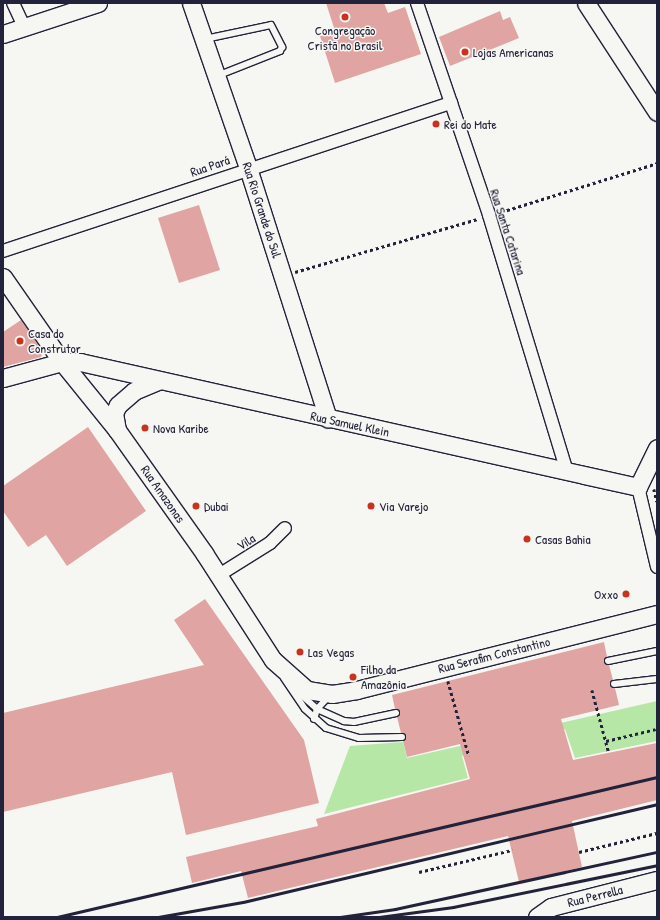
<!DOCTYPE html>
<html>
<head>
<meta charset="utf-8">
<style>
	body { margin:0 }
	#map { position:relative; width:660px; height:920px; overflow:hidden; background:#f6f6f2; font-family:"Patrick Hand",sans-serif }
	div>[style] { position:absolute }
	.green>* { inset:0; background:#b6e7a6 }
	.building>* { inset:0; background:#e0a5a2 }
	.path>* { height:2.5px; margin-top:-1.25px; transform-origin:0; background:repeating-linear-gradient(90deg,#22223b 0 3px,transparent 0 6px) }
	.roads { filter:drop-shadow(1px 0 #22223b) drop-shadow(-1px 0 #22223b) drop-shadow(0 1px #22223b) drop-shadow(0 -1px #22223b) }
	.lane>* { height:6px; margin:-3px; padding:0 3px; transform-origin:3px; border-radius:3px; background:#f6f6f2 }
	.street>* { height:12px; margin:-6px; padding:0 6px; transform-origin:6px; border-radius:6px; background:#f6f6f2 }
	.secondary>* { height:17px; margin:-8.5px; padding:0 8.5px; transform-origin:8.5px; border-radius:8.5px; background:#f6f6f2 }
	.rail>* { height:3px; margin:-1.5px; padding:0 1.5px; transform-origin:1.5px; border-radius:1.5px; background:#22223b }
	.dots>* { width:11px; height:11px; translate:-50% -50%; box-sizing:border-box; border:2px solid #f6f6f2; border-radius:50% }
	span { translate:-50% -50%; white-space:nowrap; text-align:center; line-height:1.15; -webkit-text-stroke:3px #f6f6f2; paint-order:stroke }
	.poi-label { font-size:13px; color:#22223b }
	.left { translate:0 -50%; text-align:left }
	.right { translate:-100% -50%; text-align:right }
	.street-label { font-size:13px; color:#22223b }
	.frame { position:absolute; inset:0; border:4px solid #22223b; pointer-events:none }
</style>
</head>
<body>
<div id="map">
	<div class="green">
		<i style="clip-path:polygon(657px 701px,657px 741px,575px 758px,565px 729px,462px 756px,468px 778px,324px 814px,350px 746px,403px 742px,407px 758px)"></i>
	</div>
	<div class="building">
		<i style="clip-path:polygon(326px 3px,384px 3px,388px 13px,405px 7px,421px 54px,335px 83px,320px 36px,335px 31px)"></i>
		<i style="clip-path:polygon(500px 11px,503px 20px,510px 17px,519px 38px,450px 66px,439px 37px)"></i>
		<i style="clip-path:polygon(199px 205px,220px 270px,179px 283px,158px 218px)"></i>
		<i style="clip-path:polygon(21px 320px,43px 352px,41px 357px,3px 367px,3px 332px)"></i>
		<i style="clip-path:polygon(88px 427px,146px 511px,67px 566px,46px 535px,28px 547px,3px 511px,3px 486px)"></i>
		<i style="clip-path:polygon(205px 599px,304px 740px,319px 803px,186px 835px,172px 772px,3px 812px,3px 713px,204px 665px,174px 620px)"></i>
		<i style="clip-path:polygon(604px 642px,607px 657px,604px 662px,609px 665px,613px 680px,610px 685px,615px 688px,619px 705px,561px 719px,573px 760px,657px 743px,657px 800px,572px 821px,582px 867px,519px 882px,508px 836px,248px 898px,241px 871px,192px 883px,186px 857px,318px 826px,316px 819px,470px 779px,460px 744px,407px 757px,403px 741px,406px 737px,401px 733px,397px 717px,400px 712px,395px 709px,392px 695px)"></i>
	</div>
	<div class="path">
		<i style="left:501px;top:212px;width:164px;rotate:-17.4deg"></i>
		<i style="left:295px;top:272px;width:190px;rotate:-16.2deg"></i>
		<i style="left:654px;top:489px;width:13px;rotate:77deg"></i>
		<i style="left:448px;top:681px;width:78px;rotate:74.4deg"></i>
		<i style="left:592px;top:690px;width:65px;rotate:74.9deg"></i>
		<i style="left:606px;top:741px;width:51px;rotate:-13.5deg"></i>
		<i style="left:579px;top:852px;width:80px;rotate:-13.7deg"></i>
		<i style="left:419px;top:872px;width:96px;rotate:-13.3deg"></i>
	</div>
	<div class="roads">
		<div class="lane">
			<i style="left:205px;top:39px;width:67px;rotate:-12deg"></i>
			<i style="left:271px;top:25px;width:25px;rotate:63deg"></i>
			<i style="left:282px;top:47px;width:4px;rotate:117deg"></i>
			<i style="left:280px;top:51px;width:68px;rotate:158.4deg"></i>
			<i style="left:608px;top:661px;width:50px;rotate:-11.5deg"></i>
			<i style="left:284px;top:678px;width:37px;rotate:56deg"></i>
			<i style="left:305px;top:709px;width:28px;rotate:42deg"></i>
			<i style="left:326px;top:728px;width:34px;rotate:17deg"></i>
			<i style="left:359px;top:738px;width:43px;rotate:-1.3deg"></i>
			<i style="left:614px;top:684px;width:43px;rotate:-6.6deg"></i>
			<i style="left:297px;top:691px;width:27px;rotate:42deg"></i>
			<i style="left:317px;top:709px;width:30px;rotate:24deg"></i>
			<i style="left:344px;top:721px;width:10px;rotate:6deg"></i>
			<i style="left:354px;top:722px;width:43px;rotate:-12.1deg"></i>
			<i style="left:314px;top:719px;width:10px;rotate:-73deg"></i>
			<i style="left:317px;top:709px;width:18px;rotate:-47deg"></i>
		</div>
		<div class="street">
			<i style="left:13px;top:3px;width:26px;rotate:65deg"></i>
			<i style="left:417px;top:3px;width:224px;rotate:71.2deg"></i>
			<i style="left:489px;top:215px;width:268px;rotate:73.1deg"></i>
			<i style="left:3px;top:251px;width:472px;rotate:-18.3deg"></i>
			<i style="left:638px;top:487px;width:82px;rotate:76.6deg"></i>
			<i style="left:219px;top:575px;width:60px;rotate:-32.1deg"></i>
			<i style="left:270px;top:543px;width:21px;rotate:-45deg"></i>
		</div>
		<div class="secondary">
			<i style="left:191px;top:3px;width:175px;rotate:70.9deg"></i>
			<i style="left:248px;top:168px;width:263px;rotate:72.3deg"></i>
			<i style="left:586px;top:3px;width:130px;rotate:56.9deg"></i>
			<i style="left:3px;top:34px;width:100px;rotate:-18.1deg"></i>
			<i style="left:3px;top:277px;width:103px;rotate:55.2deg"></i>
			<i style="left:62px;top:362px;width:87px;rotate:51deg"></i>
			<i style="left:117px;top:430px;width:151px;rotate:54.7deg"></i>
			<i style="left:204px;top:553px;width:127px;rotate:57.2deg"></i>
			<i style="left:273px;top:660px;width:45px;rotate:41.4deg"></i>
			<i style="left:307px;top:690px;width:25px;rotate:9deg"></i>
			<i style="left:332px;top:694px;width:25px;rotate:-9deg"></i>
			<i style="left:357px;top:690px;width:309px;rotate:-14.2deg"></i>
			<i style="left:3px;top:378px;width:61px;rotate:-15.2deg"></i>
			<i style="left:62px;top:362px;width:18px"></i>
			<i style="left:80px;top:362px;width:572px;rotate:12.63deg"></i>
			<i style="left:638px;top:487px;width:43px;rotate:-64deg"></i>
			<i style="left:117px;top:430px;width:17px;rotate:-100deg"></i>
			<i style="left:114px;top:413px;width:9px;rotate:-63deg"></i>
			<i style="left:118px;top:405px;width:21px;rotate:-41deg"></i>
			<i style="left:134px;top:391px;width:26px;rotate:-23deg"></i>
			<i style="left:537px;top:917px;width:17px;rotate:-36deg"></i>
			<i style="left:551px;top:907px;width:109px;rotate:-14.3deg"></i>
		</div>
	</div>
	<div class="rail">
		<i style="left:57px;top:917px;width:616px;rotate:-13.13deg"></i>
		<i style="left:158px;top:917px;width:86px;rotate:-10deg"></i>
		<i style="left:243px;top:902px;width:425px;rotate:-13.3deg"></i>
		<i style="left:340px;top:917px;width:56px;rotate:-8.3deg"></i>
		<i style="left:395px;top:909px;width:268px;rotate:-12.3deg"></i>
		<i style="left:379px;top:917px;width:75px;rotate:-7.7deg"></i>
		<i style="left:453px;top:907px;width:208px;rotate:-11.6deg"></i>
	</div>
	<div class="dots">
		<i style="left:345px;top:17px;background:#c8321e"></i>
		<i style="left:465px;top:52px;background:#c8321e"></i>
		<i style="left:436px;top:124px;background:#c8321e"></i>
		<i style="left:20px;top:341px;background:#c8321e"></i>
		<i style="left:145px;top:428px;background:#c8321e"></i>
		<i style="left:196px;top:506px;background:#c8321e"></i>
		<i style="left:371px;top:506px;background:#c8321e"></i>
		<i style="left:527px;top:539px;background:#c8321e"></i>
		<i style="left:626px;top:594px;background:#c8321e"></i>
		<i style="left:300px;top:652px;background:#c8321e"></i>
		<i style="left:353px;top:677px;background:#c8321e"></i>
	</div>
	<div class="poi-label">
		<span style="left:345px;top:38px">Congregação<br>Cristã no Brasil</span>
		<span class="left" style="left:473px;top:52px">Lojas Americanas</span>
		<span class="left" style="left:444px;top:124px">Rei do Mate</span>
		<span class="left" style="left:28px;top:341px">Casa do<br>Construtor</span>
		<span class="left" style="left:153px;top:428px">Nova Karibe</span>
		<span class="left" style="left:204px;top:506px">Dubai</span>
		<span class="left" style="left:379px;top:506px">Via Varejo</span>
		<span class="left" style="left:535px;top:539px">Casas Bahia</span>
		<span class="right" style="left:618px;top:594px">Oxxo</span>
		<span class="left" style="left:308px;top:652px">Las Vegas</span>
		<span class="left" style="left:361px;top:677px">Filho da<br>Amazônia</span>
	</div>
	<div class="street-label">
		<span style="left:210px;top:166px;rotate:-19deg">Rua Pará</span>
		<span style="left:262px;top:210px;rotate:72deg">Rua Rio Grande do Sul</span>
		<span style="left:508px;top:232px;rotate:72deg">Rua Santa Catarina</span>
		<span style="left:350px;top:424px;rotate:12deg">Rua Samuel Klein</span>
		<span style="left:163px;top:494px;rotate:55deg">Rua Amazonas</span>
		<span style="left:246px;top:542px;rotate:-32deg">Vila</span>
		<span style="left:494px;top:655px;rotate:-14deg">Rua Serafim Constantino</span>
		<span style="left:595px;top:896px;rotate:-14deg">Rua Perrella</span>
	</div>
	<div class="frame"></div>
</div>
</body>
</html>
